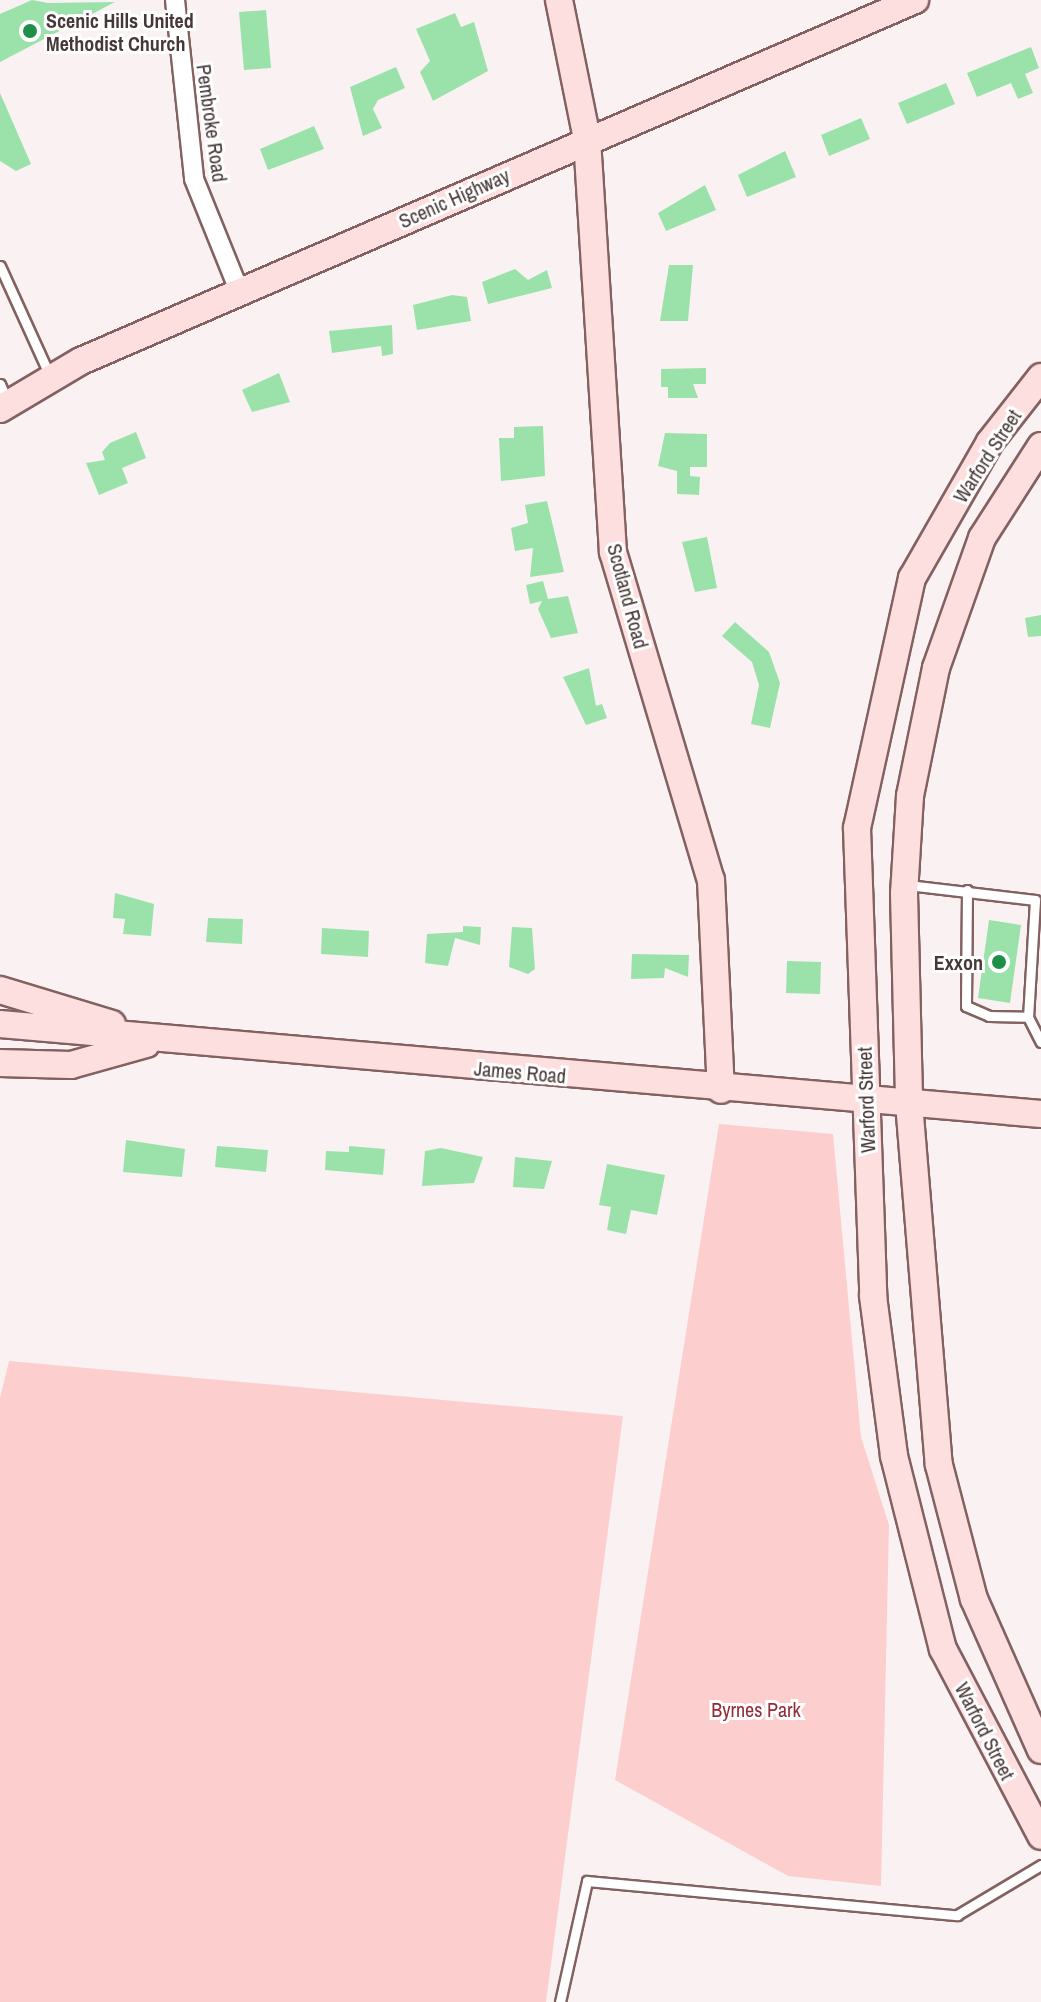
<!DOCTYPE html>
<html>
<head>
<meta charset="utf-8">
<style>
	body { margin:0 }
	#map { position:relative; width:1041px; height:2002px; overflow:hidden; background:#faf2f2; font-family:"Archivo Narrow",sans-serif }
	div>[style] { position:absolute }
	.green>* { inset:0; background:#fdcece }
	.building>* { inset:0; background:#9ae2aa }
	.roads { filter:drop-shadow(2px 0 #836161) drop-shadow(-2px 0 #836161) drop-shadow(0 2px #836161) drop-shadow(0 -2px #836161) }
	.lane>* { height:9px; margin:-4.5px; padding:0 4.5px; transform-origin:4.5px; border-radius:4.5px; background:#fff }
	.street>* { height:18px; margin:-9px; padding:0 9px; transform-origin:9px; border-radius:9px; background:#fff }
	.secondary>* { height:26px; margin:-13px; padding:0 13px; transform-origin:13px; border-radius:13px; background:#fedfe0 }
	.dots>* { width:22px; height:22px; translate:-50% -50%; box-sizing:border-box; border:4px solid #fff; border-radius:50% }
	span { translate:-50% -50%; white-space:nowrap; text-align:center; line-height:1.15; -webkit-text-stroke:6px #fff; paint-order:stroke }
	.poi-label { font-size:20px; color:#473838; font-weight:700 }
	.left { translate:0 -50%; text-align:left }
	.right { translate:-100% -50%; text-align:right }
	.street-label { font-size:20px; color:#473838 }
	.park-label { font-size:20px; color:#912c38 }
</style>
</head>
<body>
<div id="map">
	<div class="green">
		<i style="clip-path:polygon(719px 1124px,833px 1134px,861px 1437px,889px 1525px,881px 1886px,788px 1876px,615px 1780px)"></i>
		<i style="clip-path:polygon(9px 1361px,623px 1416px,546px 2002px,0 2002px,0 1398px)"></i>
	</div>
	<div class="building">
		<i style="clip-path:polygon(32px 0,48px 3px,115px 2px,0 62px,0 14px)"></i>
		<i style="clip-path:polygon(266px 10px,271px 68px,244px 70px,239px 12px)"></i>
		<i style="clip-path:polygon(455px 13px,461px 27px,474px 22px,488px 71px,433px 101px,420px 72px,430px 61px,416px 29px)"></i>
		<i style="clip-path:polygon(1031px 47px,1039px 68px,1025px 74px,1033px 93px,1018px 99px,1011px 83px,977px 97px,967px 73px)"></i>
		<i style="clip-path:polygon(396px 67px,405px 88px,378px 100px,373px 109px,382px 128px,363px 136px,350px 87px)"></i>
		<i style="clip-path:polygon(946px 83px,955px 104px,907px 124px,898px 103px)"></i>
		<i style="clip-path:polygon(0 93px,31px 164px,16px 171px,0 161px)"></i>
		<i style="clip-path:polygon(861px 118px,870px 139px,829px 156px,821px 135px)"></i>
		<i style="clip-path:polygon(314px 126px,324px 149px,268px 170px,260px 149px)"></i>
		<i style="clip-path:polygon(785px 151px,796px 177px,747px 197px,738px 175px)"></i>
		<i style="clip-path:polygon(705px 185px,716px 210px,666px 231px,658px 213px)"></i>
		<i style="clip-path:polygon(669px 265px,693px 265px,688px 321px,660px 321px)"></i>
		<i style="clip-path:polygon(515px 269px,528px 280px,547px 270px,552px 288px,488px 304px,482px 282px)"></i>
		<i style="clip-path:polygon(452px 295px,467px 297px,471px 321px,417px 330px,413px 305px)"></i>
		<i style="clip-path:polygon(392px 325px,393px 354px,382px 356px,381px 346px,332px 353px,329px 331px)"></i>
		<i style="clip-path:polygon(706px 368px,706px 384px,693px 384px,698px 398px,668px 398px,668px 387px,661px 387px,661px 369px)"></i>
		<i style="clip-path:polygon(279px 373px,290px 402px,252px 412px,242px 390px)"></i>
		<i style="clip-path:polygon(543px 426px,545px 476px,501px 481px,499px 438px,514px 438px,514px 427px)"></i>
		<i style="clip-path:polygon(136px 432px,146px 458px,122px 468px,128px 483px,99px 495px,86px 463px,105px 460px,102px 452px,110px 443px)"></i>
		<i style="clip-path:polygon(665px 433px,707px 434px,707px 467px,690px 467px,690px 476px,700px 477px,699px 495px,677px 494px,677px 471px,658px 466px)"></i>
		<i style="clip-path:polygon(547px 501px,564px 572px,530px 577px,533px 548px,515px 551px,511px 528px,528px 523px,525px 505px)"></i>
		<i style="clip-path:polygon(707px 537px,717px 588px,695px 592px,682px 542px)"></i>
		<i style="clip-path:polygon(543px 581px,548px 599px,568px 596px,578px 633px,551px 638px,538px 609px,542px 601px,530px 604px,526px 585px)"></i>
		<i style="clip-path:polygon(1041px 615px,1041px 636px,1028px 637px,1025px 618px)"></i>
		<i style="clip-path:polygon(735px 622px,769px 652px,780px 683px,770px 728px,751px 724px,759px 685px,752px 662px,722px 636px)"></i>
		<i style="clip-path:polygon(589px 668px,596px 706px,602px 704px,607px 718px,586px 725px,563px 677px)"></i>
		<i style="clip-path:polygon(115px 893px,154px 904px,151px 936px,123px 934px,125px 919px,113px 918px)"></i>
		<i style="clip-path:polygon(208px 918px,243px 919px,242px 944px,206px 942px)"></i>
		<i style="clip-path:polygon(989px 920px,1021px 925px,1010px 1003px,978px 998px)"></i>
		<i style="clip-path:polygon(463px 926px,481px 927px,480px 945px,455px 938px,448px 966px,425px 963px,427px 934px,463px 932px)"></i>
		<i style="clip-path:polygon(512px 927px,532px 928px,535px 969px,528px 974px,509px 967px)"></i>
		<i style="clip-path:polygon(322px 928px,369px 931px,368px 957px,321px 954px)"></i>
		<i style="clip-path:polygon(632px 954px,689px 955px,688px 977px,665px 968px,664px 978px,631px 979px)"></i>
		<i style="clip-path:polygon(787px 961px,821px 962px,820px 994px,786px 993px)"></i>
		<i style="clip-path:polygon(126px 1140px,185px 1149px,182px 1177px,123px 1172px)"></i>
		<i style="clip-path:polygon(217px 1146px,268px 1150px,266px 1172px,215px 1167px)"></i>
		<i style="clip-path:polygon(349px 1146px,385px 1149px,383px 1175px,325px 1170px,326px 1151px,349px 1152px)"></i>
		<i style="clip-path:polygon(441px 1148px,483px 1157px,474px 1183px,422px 1186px,425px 1151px)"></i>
		<i style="clip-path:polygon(515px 1157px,552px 1161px,544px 1189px,513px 1187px)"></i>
		<i style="clip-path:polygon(607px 1164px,665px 1175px,657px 1215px,631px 1210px,626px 1234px,607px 1230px,611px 1207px,599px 1205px)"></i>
	</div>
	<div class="roads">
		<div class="lane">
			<i style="left:0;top:266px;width:121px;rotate:65.6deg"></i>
			<i style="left:0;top:384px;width:21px;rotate:67deg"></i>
			<i style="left:908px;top:885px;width:128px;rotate:6.7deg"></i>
			<i style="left:1035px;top:900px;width:117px;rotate:93.4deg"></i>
			<i style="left:1028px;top:1017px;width:28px;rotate:63deg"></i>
			<i style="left:967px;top:890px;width:116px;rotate:90.5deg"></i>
			<i style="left:966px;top:1006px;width:25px;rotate:23deg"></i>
			<i style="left:989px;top:1016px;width:39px;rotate:1deg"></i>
			<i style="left:560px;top:2002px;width:124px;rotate:-77.4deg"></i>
			<i style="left:587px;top:1881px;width:372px;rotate:5.3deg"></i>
			<i style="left:957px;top:1915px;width:98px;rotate:-30.8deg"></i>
		</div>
		<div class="street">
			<i style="left:175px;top:0;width:180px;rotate:83.9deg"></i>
			<i style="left:194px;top:179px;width:123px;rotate:68deg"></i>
		</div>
		<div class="secondary">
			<i style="left:559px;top:0;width:142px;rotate:78.6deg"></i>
			<i style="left:587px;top:139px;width:414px;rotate:86.4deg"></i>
			<i style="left:613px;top:552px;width:342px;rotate:73.4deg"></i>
			<i style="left:711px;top:880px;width:210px;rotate:87.3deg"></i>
			<i style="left:1041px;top:377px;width:83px;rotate:128.1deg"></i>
			<i style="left:990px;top:442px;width:157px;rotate:119.8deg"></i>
			<i style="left:912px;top:578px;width:256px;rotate:102.4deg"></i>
			<i style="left:857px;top:828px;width:468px;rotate:88deg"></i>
			<i style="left:873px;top:1296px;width:161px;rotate:82.5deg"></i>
			<i style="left:894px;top:1456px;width:199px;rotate:75.8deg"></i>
			<i style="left:943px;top:1649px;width:211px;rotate:62.3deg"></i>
			<i style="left:0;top:409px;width:94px;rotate:-30.7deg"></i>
			<i style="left:81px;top:361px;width:909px;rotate:-23.41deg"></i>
			<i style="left:1041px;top:446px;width:109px;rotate:122.7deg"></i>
			<i style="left:982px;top:538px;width:138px;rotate:109.5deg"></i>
			<i style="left:936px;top:668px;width:131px;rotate:101.5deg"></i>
			<i style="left:910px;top:796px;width:97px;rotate:93.5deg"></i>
			<i style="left:904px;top:893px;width:210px;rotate:88.6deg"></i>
			<i style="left:909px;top:1103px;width:363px;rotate:85.3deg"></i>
			<i style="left:939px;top:1465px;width:138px;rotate:75.4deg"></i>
			<i style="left:974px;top:1599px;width:165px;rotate:66.1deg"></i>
			<i style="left:0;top:990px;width:117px;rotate:16.9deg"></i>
			<i style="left:0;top:1024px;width:1045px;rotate:4.94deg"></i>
			<i style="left:0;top:1063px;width:71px;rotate:1.6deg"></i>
			<i style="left:71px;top:1065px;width:78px;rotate:-15.6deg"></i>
		</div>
	</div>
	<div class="dots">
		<i style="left:30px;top:31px;background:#1e8f49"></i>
		<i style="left:999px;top:962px;background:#1e8f49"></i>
	</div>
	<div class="poi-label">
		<span class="left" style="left:46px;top:32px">Scenic Hills United<br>Methodist Church</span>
		<span class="right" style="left:983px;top:962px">Exxon</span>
	</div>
	<div class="street-label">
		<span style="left:212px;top:123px;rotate:82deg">Pembroke Road</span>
		<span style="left:454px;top:198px;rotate:-24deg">Scenic Highway</span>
		<span style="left:987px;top:456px;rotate:-57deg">Warford Street</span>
		<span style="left:628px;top:596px;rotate:75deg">Scotland Road</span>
		<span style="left:520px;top:1072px;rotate:5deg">James Road</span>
		<span style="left:866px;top:1100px;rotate:-92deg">Warford Street</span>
		<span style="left:985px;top:1731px;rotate:63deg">Warford Street</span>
	</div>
	<div class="park-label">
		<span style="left:756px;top:1709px">Byrnes Park</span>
	</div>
</div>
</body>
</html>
